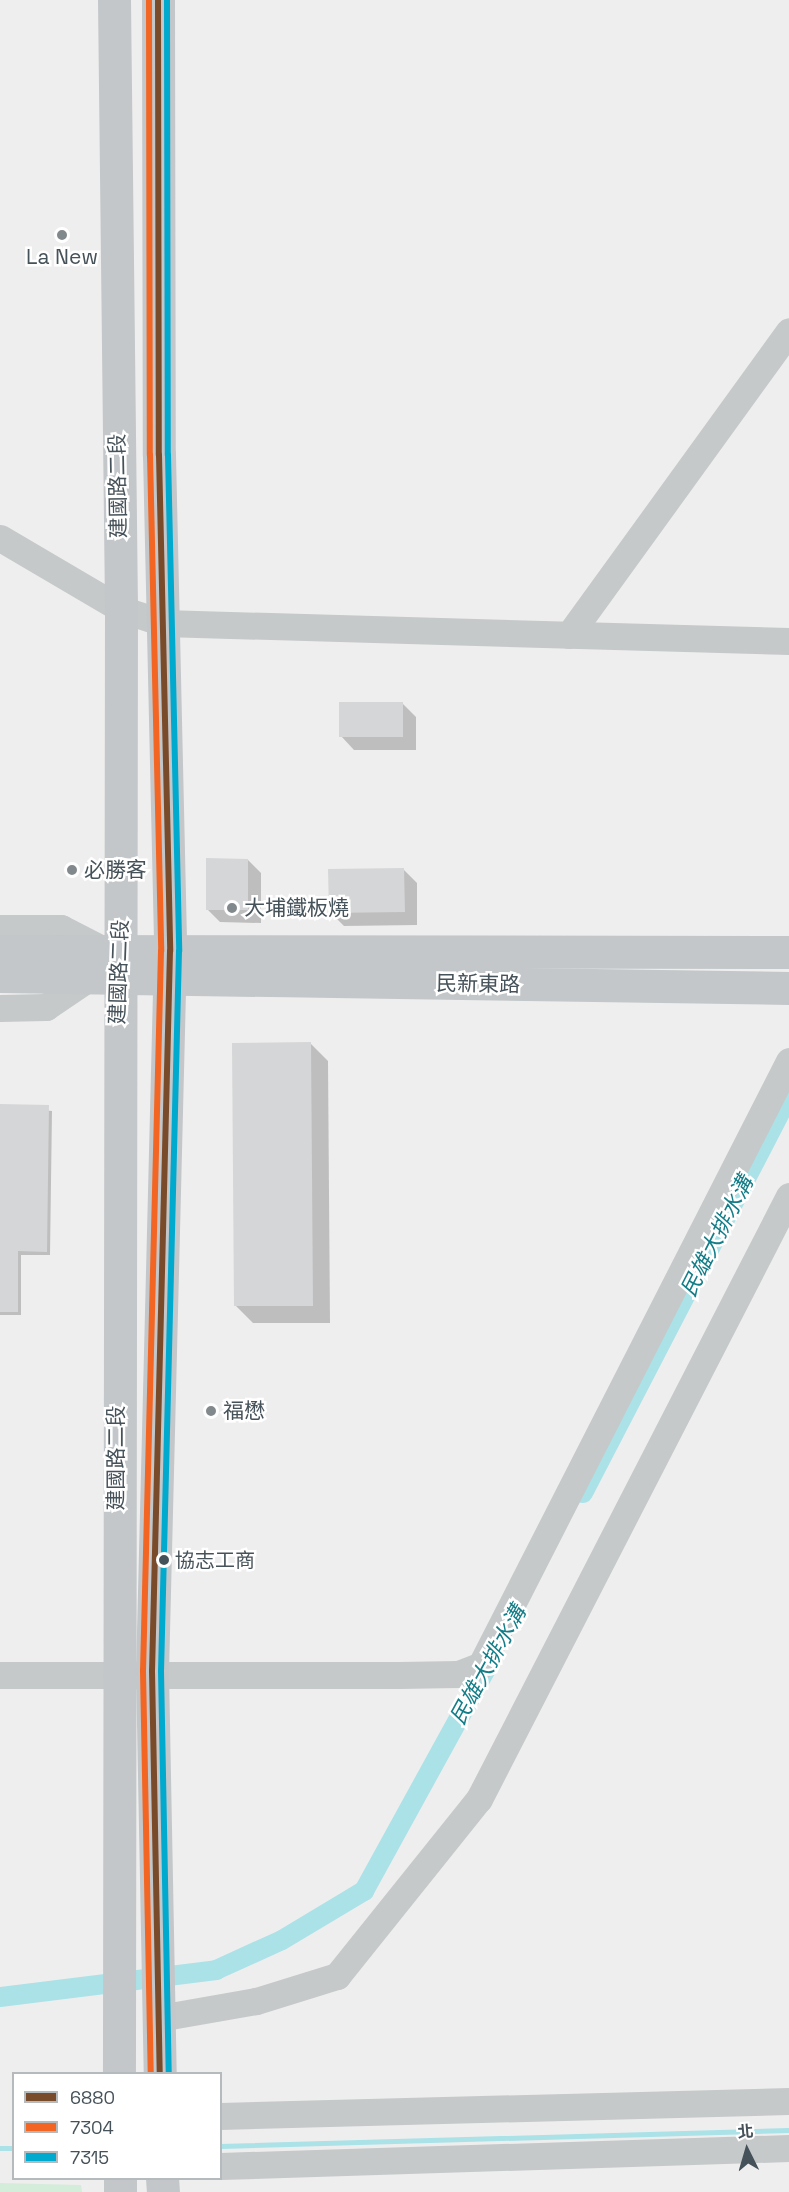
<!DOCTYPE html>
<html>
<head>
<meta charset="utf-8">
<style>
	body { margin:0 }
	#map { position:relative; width:789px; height:2192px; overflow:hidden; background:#efeeee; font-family:"Space Grotesk","Noto Sans TC",sans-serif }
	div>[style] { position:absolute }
	.green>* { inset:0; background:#d4ecda }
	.shadow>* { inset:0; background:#0003 }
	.stream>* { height:5px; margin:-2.5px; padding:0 2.5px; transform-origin:2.5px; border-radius:2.5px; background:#aae2e8 }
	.canal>* { height:20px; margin:-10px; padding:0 10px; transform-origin:10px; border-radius:10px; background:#aae2e8 }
	.building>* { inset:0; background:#d5d6d7 }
	.minor>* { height:27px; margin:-13.5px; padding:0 13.5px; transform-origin:13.5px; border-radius:13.5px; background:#c5c9ca }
	.major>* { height:33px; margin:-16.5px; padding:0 16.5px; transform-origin:16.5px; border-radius:16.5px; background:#c3c7c9 }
	.bus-1>* { height:6px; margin:-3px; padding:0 3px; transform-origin:3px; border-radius:3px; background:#7a4b2a }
	.bus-2>* { height:6px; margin:-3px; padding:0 3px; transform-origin:3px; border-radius:3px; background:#f26522 }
	.bus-3>* { height:6px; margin:-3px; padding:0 3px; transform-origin:3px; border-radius:3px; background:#00a9ce }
	.dots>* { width:16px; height:16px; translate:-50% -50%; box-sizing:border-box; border:3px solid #fff; border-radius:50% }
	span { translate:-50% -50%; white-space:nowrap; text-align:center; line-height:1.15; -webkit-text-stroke:5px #fff; paint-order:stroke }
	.bus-label { font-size:20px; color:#465259 }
	.left { translate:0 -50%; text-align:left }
	.poi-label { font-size:21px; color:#465259 }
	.street-label { font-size:21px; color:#465259 }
	.water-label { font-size:22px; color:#147d88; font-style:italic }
	.legend { position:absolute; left:12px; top:2072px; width:210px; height:108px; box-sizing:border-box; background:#fff; border:2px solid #b5babd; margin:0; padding:8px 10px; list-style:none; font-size:18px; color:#465259 }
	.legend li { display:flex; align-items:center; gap:12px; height:30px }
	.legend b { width:30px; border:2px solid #b5babd }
	.north { position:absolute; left:717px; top:2120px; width:60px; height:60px; -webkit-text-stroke:4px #fff; paint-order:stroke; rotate:355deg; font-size:16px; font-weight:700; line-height:24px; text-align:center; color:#465259 }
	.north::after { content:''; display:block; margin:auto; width:21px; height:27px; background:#465259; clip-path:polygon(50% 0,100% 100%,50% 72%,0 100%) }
</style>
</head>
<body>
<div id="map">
	<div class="green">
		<i style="clip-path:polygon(0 2183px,81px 2185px,82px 2192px,0 2192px)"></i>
	</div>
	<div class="shadow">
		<i style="clip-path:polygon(403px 704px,416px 717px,416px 750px,354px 750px,341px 736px)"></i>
		<i style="clip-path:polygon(248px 860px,261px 873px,261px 923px,220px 922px,207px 909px)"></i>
		<i style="clip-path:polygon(403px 869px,417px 883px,417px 925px,344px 926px,330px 912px)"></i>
		<i style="clip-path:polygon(311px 1044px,328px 1061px,330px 1323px,253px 1323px,236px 1306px)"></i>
		<i style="clip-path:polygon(0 1106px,52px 1111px,50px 1255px,21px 1255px,21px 1315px,0 1315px)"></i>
	</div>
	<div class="stream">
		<i style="left:220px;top:2146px;width:569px;rotate:-1.61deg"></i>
		<i style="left:0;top:2148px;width:14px"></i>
	</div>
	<div class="canal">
		<i style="left:583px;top:1493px;width:447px;rotate:-62.6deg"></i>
		<i style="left:0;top:1997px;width:218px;rotate:-7.1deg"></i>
		<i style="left:216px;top:1970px;width:72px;rotate:-24.4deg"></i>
		<i style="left:282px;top:1940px;width:96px;rotate:-30.9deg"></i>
		<i style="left:364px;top:1891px;width:266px;rotate:-61.2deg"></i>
	</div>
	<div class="building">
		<i style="clip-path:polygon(339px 702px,403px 702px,403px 737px,339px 737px)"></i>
		<i style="clip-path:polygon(206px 858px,248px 859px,248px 910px,206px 910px)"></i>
		<i style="clip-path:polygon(404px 868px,405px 912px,329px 913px,328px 869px)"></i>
		<i style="clip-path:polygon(311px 1042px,313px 1306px,234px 1306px,232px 1043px)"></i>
		<i style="clip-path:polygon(0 1104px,49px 1105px,47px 1252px,18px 1251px,18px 1312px,0 1312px)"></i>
	</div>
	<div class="minor">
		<i style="left:0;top:538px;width:140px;rotate:30.4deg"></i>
		<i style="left:121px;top:609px;width:44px;rotate:18.4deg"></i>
		<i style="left:163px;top:623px;width:626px;rotate:1.65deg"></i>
		<i style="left:569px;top:635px;width:375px;rotate:-54.1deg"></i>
		<i style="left:0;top:928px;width:61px"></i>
		<i style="left:61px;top:928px;width:46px;rotate:27.1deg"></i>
		<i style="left:0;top:1008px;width:46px;rotate:-1.2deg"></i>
		<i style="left:46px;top:1007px;width:57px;rotate:-34.2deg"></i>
		<i style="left:0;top:1675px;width:399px"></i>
		<i style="left:399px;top:1675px;width:59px;rotate:-1deg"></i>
		<i style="left:458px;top:1674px;width:25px;rotate:-21deg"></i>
		<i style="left:481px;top:1665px;width:678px;rotate:-62.98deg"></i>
		<i style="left:159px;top:2018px;width:98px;rotate:-9.9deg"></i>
		<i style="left:256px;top:2001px;width:85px;rotate:-17.2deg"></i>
		<i style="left:337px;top:1976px;width:227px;rotate:-51.3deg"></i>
		<i style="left:479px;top:1799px;width:678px;rotate:-62.79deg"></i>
		<i style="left:220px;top:2116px;width:569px;rotate:-1.51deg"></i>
		<i style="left:220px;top:2166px;width:569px;rotate:-1.81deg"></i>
	</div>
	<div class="major">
		<i style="left:114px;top:0;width:609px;rotate:89.34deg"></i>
		<i style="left:121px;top:609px;width:1465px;rotate:90.08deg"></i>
		<i style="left:158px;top:0;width:455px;rotate:89.9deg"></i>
		<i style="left:159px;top:455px;width:496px;rotate:88.7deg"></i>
		<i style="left:170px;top:951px;width:720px;rotate:91.43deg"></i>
		<i style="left:152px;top:1671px;width:403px;rotate:88.9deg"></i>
		<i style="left:0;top:951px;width:789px;rotate:0.07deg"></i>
		<i style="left:0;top:976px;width:789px;rotate:0.87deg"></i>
		<i style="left:120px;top:2178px;width:14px;rotate:90deg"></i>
		<i style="left:162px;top:2178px;width:14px;rotate:86deg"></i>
	</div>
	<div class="bus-1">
		<i style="left:158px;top:0;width:455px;rotate:89.9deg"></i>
		<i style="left:159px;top:455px;width:496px;rotate:88.7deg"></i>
		<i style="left:170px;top:951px;width:720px;rotate:91.43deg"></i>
		<i style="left:152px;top:1671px;width:403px;rotate:88.9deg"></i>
	</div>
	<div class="bus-2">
		<i style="left:149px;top:0;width:455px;rotate:89.9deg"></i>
		<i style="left:150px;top:455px;width:496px;rotate:88.7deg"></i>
		<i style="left:161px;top:951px;width:720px;rotate:91.43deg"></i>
		<i style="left:143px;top:1671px;width:403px;rotate:88.9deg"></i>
	</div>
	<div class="bus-3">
		<i style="left:167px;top:0;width:455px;rotate:89.9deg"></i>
		<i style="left:168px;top:455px;width:496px;rotate:88.7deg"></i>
		<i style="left:179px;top:951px;width:720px;rotate:91.43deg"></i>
		<i style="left:161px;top:1671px;width:403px;rotate:88.9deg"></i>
	</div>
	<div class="dots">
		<i style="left:62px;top:235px;background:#81898d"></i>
		<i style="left:72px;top:870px;background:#81898d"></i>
		<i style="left:232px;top:908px;background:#81898d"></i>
		<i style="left:211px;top:1411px;background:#81898d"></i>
		<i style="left:164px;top:1560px;background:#465259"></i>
	</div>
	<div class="bus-label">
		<span class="left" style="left:175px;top:1560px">協志工商</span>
	</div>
	<div class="poi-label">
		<span style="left:62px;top:257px">La New</span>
		<span class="left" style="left:84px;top:870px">必勝客</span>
		<span class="left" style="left:244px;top:908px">大埔鐵板燒</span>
		<span class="left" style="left:223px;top:1411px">福懋</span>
	</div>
	<div class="street-label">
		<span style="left:118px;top:486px;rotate:-91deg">建國路二段</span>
		<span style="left:119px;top:972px;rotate:-88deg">建國路二段</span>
		<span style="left:478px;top:984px;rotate:1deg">民新東路</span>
		<span style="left:116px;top:1458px;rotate:-90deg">建國路二段</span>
	</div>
	<div class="water-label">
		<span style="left:717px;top:1236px;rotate:-63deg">民雄大排水溝</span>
		<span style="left:488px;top:1665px;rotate:-61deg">民雄大排水溝</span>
	</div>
	<ul class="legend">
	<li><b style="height:8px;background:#7a4b2a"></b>6880</li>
	<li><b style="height:8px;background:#f26522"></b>7304</li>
	<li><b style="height:8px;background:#00a9ce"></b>7315</li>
	</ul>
	<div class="north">北</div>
</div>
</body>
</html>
